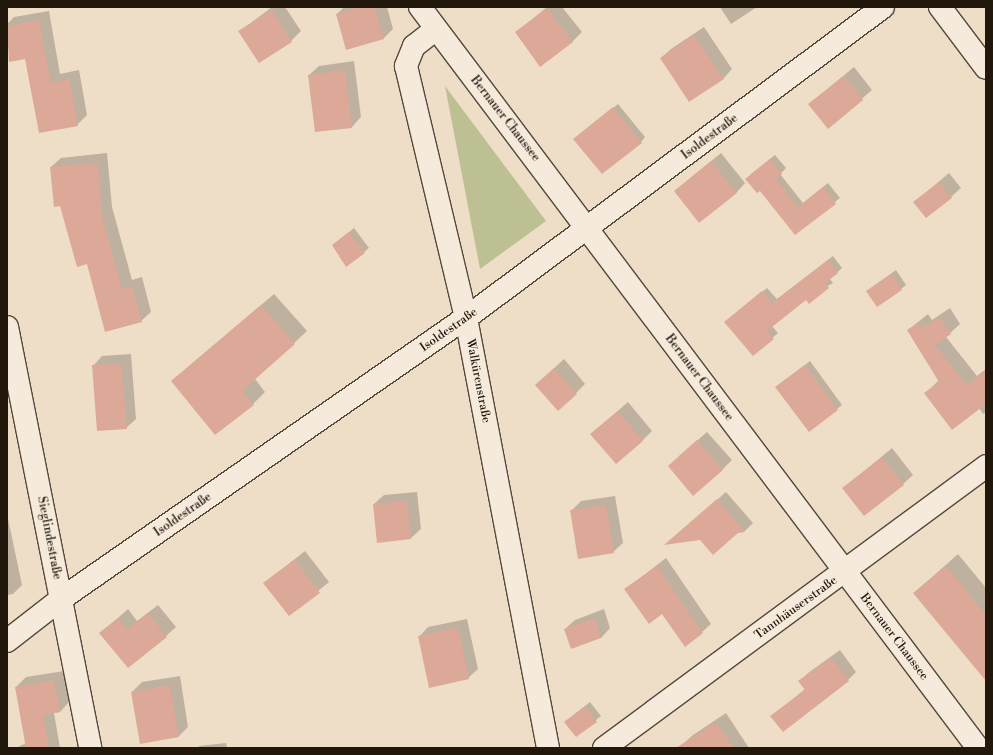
<!DOCTYPE html>
<html>
<head>
<meta charset="utf-8">
<style>
	body { margin:0 }
	#map { position:relative; width:993px; height:755px; overflow:hidden; background:#efdec7; font-family:"Libre Bodoni",serif }
	div>[style] { position:absolute }
	.green>* { inset:0; background:#bdc093 }
	.shadow>* { inset:0; background:#0003 }
	.building>* { inset:0; background:#dca898 }
	.roads { filter:drop-shadow(1px 0 #55493a) drop-shadow(-1px 0 #55493a) drop-shadow(0 1px #55493a) drop-shadow(0 -1px #55493a) }
	.minor>* { height:22px; margin:-11px; padding:0 11px; transform-origin:11px; border-radius:11px; background:#f5eadb }
	span { translate:-50% -50%; white-space:nowrap; text-align:center; line-height:1.15; -webkit-text-stroke:4px #f5eadb; paint-order:stroke }
	.street-label { font-size:12px; color:#22170b }
	.frame { position:absolute; inset:0; border:8px solid #22170b; pointer-events:none }
</style>
</head>
<body>
<div id="map">
	<div class="green">
		<i style="clip-path:polygon(445px 86px,546px 221px,480px 269px)"></i>
	</div>
	<div class="shadow">
		<i style="clip-path:polygon(272px 7px,285px 7px,301px 31px,291px 41px,240px 31px)"></i>
		<i style="clip-path:polygon(344px 7px,387px 7px,393px 29px,384px 38px,337px 14px)"></i>
		<i style="clip-path:polygon(547px 7px,562px 7px,582px 32px,572px 42px,516px 33px)"></i>
		<i style="clip-path:polygon(720px 7px,757px 7px,731px 24px)"></i>
		<i style="clip-path:polygon(49px 11px,60px 74px,79px 70px,87px 115px,77px 125px,26px 58px,10px 61px,7px 24px,14px 17px)"></i>
		<i style="clip-path:polygon(704px 27px,732px 69px,723px 79px,661px 58px,671px 49px)"></i>
		<i style="clip-path:polygon(354px 61px,361px 117px,352px 127px,309px 75px,319px 66px)"></i>
		<i style="clip-path:polygon(854px 67px,872px 90px,828px 128px,809px 104px)"></i>
		<i style="clip-path:polygon(618px 104px,645px 137px,641px 142px,579px 135px)"></i>
		<i style="clip-path:polygon(107px 153px,112px 207px,132px 280px,142px 277px,151px 312px,141px 321px,87px 263px,51px 167px,61px 158px)"></i>
		<i style="clip-path:polygon(721px 153px,745px 183px,736px 193px,675px 191px)"></i>
		<i style="clip-path:polygon(775px 155px,786px 168px,780px 174px,803px 203px,828px 183px,840px 198px,795px 234px,760px 190px,751px 174px)"></i>
		<i style="clip-path:polygon(949px 173px,961px 188px,951px 197px,915px 202px)"></i>
		<i style="clip-path:polygon(354px 228px,369px 248px,364px 252px,333px 245px)"></i>
		<i style="clip-path:polygon(833px 256px,842px 268px,830px 279px,833px 283px,806px 298px,772px 326px,778px 333px,753px 355px,730px 318px,767px 288px,777px 299px)"></i>
		<i style="clip-path:polygon(896px 270px,906px 285px,901px 289px,867px 291px)"></i>
		<i style="clip-path:polygon(274px 294px,307px 331px,255px 379px,265px 392px,253px 404px,172px 381px)"></i>
		<i style="clip-path:polygon(950px 308px,960px 324px,946px 337px,977px 376px,986px 369px,986px 412px,983px 414px,979px 408px,926px 393px,939px 380px,908px 330px,928px 314px,932px 320px)"></i>
		<i style="clip-path:polygon(131px 354px,136px 419px,126px 428px,93px 366px,102px 356px)"></i>
		<i style="clip-path:polygon(564px 359px,585px 384px,576px 393px,536px 385px)"></i>
		<i style="clip-path:polygon(810px 361px,842px 405px,809px 431px,781px 383px)"></i>
		<i style="clip-path:polygon(628px 402px,652px 431px,642px 441px,591px 434px)"></i>
		<i style="clip-path:polygon(707px 432px,732px 460px,722px 470px,678px 457px)"></i>
		<i style="clip-path:polygon(892px 448px,913px 475px,903px 484px,844px 488px)"></i>
		<i style="clip-path:polygon(417px 492px,421px 529px,411px 538px,378px 542px,374px 504px,384px 495px)"></i>
		<i style="clip-path:polygon(726px 492px,753px 523px,745px 531px,700px 538px,674px 537px)"></i>
		<i style="clip-path:polygon(615px 496px,623px 543px,613px 552px,571px 511px,581px 501px)"></i>
		<i style="clip-path:polygon(7px 514px,22px 585px,13px 594px,7px 595px)"></i>
		<i style="clip-path:polygon(305px 551px,329px 582px,289px 615px,265px 583px)"></i>
		<i style="clip-path:polygon(958px 554px,986px 588px,986px 680px,914px 593px)"></i>
		<i style="clip-path:polygon(666px 558px,711px 624px,702px 632px,662px 613px,626px 589px)"></i>
		<i style="clip-path:polygon(158px 605px,176px 627px,166px 636px,101px 633px,128px 609px,137px 621px)"></i>
		<i style="clip-path:polygon(604px 609px,610px 628px,601px 638px,565px 629px,575px 620px)"></i>
		<i style="clip-path:polygon(467px 619px,478px 669px,468px 678px,419px 637px,428px 627px)"></i>
		<i style="clip-path:polygon(840px 650px,856px 672px,848px 680px,772px 716px,805px 689px,800px 682px,808px 673px)"></i>
		<i style="clip-path:polygon(64px 671px,69px 702px,60px 712px,54px 713px,60px 748px,16px 748px,26px 743px,16px 687px,26px 677px)"></i>
		<i style="clip-path:polygon(180px 676px,188px 727px,179px 736px,132px 692px,142px 682px)"></i>
		<i style="clip-path:polygon(590px 702px,601px 716px,576px 736px,565px 722px)"></i>
		<i style="clip-path:polygon(726px 713px,749px 748px,686px 748px,683px 744px,693px 735px)"></i>
		<i style="clip-path:polygon(226px 743px,227px 748px,198px 748px,199px 746px)"></i>
	</div>
	<div class="building">
		<i style="clip-path:polygon(360px 7px,375px 7px,384px 39px,346px 50px,336px 14px)"></i>
		<i style="clip-path:polygon(547px 8px,573px 42px,540px 67px,515px 32px)"></i>
		<i style="clip-path:polygon(272px 10px,292px 42px,259px 63px,238px 31px)"></i>
		<i style="clip-path:polygon(39px 20px,51px 83px,69px 79px,78px 126px,39px 133px,25px 59px,9px 62px,7px 26px)"></i>
		<i style="clip-path:polygon(694px 35px,724px 79px,689px 102px,660px 58px)"></i>
		<i style="clip-path:polygon(345px 70px,352px 128px,315px 132px,308px 75px)"></i>
		<i style="clip-path:polygon(844px 76px,863px 100px,828px 129px,808px 104px)"></i>
		<i style="clip-path:polygon(613px 107px,642px 143px,602px 174px,573px 139px)"></i>
		<i style="clip-path:polygon(770px 159px,782px 174px,776px 179px,798px 207px,823px 187px,836px 204px,795px 235px,760px 191px,757px 193px,745px 179px)"></i>
		<i style="clip-path:polygon(711px 161px,737px 193px,699px 223px,674px 191px)"></i>
		<i style="clip-path:polygon(98px 163px,102px 217px,122px 289px,132px 286px,142px 322px,105px 332px,87px 264px,77px 267px,60px 206px,54px 207px,50px 167px)"></i>
		<i style="clip-path:polygon(939px 182px,952px 198px,926px 218px,913px 202px)"></i>
		<i style="clip-path:polygon(349px 232px,365px 253px,346px 267px,332px 245px)"></i>
		<i style="clip-path:polygon(828px 260px,838px 273px,825px 283px,829px 288px,809px 304px,806px 300px,767px 331px,774px 339px,753px 356px,724px 322px,762px 291px,772px 303px)"></i>
		<i style="clip-path:polygon(891px 274px,902px 290px,877px 307px,866px 291px)"></i>
		<i style="clip-path:polygon(261px 305px,295px 344px,242px 391px,254px 405px,215px 435px,171px 381px)"></i>
		<i style="clip-path:polygon(940px 317px,951px 334px,935px 345px,967px 385px,986px 370px,986px 404px,952px 430px,924px 393px,939px 382px,907px 330px,918px 323px,922px 328px)"></i>
		<i style="clip-path:polygon(121px 363px,127px 429px,97px 431px,92px 365px)"></i>
		<i style="clip-path:polygon(805px 365px,838px 410px,809px 432px,775px 387px)"></i>
		<i style="clip-path:polygon(554px 368px,577px 394px,558px 411px,535px 385px)"></i>
		<i style="clip-path:polygon(618px 411px,643px 441px,616px 464px,590px 434px)"></i>
		<i style="clip-path:polygon(697px 440px,723px 470px,693px 496px,668px 466px)"></i>
		<i style="clip-path:polygon(882px 457px,904px 485px,864px 516px,842px 488px)"></i>
		<i style="clip-path:polygon(717px 499px,745px 532px,738px 533px,713px 555px,700px 540px,664px 545px)"></i>
		<i style="clip-path:polygon(407px 501px,411px 539px,377px 543px,373px 504px)"></i>
		<i style="clip-path:polygon(606px 505px,614px 553px,578px 559px,570px 510px)"></i>
		<i style="clip-path:polygon(295px 559px,320px 593px,289px 616px,263px 583px)"></i>
		<i style="clip-path:polygon(657px 566px,703px 633px,685px 647px,662px 614px,649px 624px,624px 589px)"></i>
		<i style="clip-path:polygon(946px 566px,986px 615px,986px 681px,913px 593px)"></i>
		<i style="clip-path:polygon(148px 613px,167px 637px,128px 668px,99px 633px,118px 618px,127px 630px)"></i>
		<i style="clip-path:polygon(595px 618px,601px 638px,571px 649px,564px 629px)"></i>
		<i style="clip-path:polygon(458px 628px,469px 679px,429px 688px,418px 636px)"></i>
		<i style="clip-path:polygon(831px 657px,849px 681px,783px 732px,770px 716px,805px 690px,798px 681px)"></i>
		<i style="clip-path:polygon(54px 680px,60px 712px,43px 715px,49px 748px,26px 748px,15px 687px)"></i>
		<i style="clip-path:polygon(170px 685px,179px 737px,140px 744px,131px 692px)"></i>
		<i style="clip-path:polygon(585px 706px,597px 722px,576px 737px,564px 722px)"></i>
		<i style="clip-path:polygon(716px 722px,734px 748px,676px 748px)"></i>
	</div>
	<div class="roads">
		<div class="minor">
			<i style="left:420px;top:7px;width:928px;rotate:53.02deg"></i>
			<i style="left:940px;top:7px;width:76px;rotate:53deg"></i>
			<i style="left:436px;top:29px;width:28px;rotate:142deg"></i>
			<i style="left:414px;top:46px;width:22px;rotate:112deg"></i>
			<i style="left:406px;top:66px;width:259px;rotate:76.6deg"></i>
			<i style="left:466px;top:318px;width:438px;rotate:79.2deg"></i>
			<i style="left:7px;top:327px;width:429px;rotate:78.8deg"></i>
			<i style="left:7px;top:641px;width:68px;rotate:-37.9deg"></i>
			<i style="left:61px;top:599px;width:493px;rotate:-34.8deg"></i>
			<i style="left:466px;top:318px;width:520px;rotate:-36.72deg"></i>
			<i style="left:604px;top:748px;width:475px;rotate:-36.4deg"></i>
		</div>
	</div>
	<div class="street-label">
		<span style="left:505px;top:119px;rotate:52deg">Bernauer Chaussee</span>
		<span style="left:710px;top:137px;rotate:-37deg">Isoldestraße</span>
		<span style="left:449px;top:330px;rotate:-35deg">Isoldestraße</span>
		<span style="left:699px;top:378px;rotate:53deg">Bernauer Chaussee</span>
		<span style="left:478px;top:381px;rotate:79deg">Walkürenstraße</span>
		<span style="left:183px;top:515px;rotate:-35deg">Isoldestraße</span>
		<span style="left:49px;top:538px;rotate:79deg">Sieglindestraße</span>
		<span style="left:796px;top:608px;rotate:-36deg">Tannhäuserstraße</span>
		<span style="left:894px;top:637px;rotate:53deg">Bernauer Chaussee</span>
	</div>
	<div class="frame"></div>
</div>
</body>
</html>
